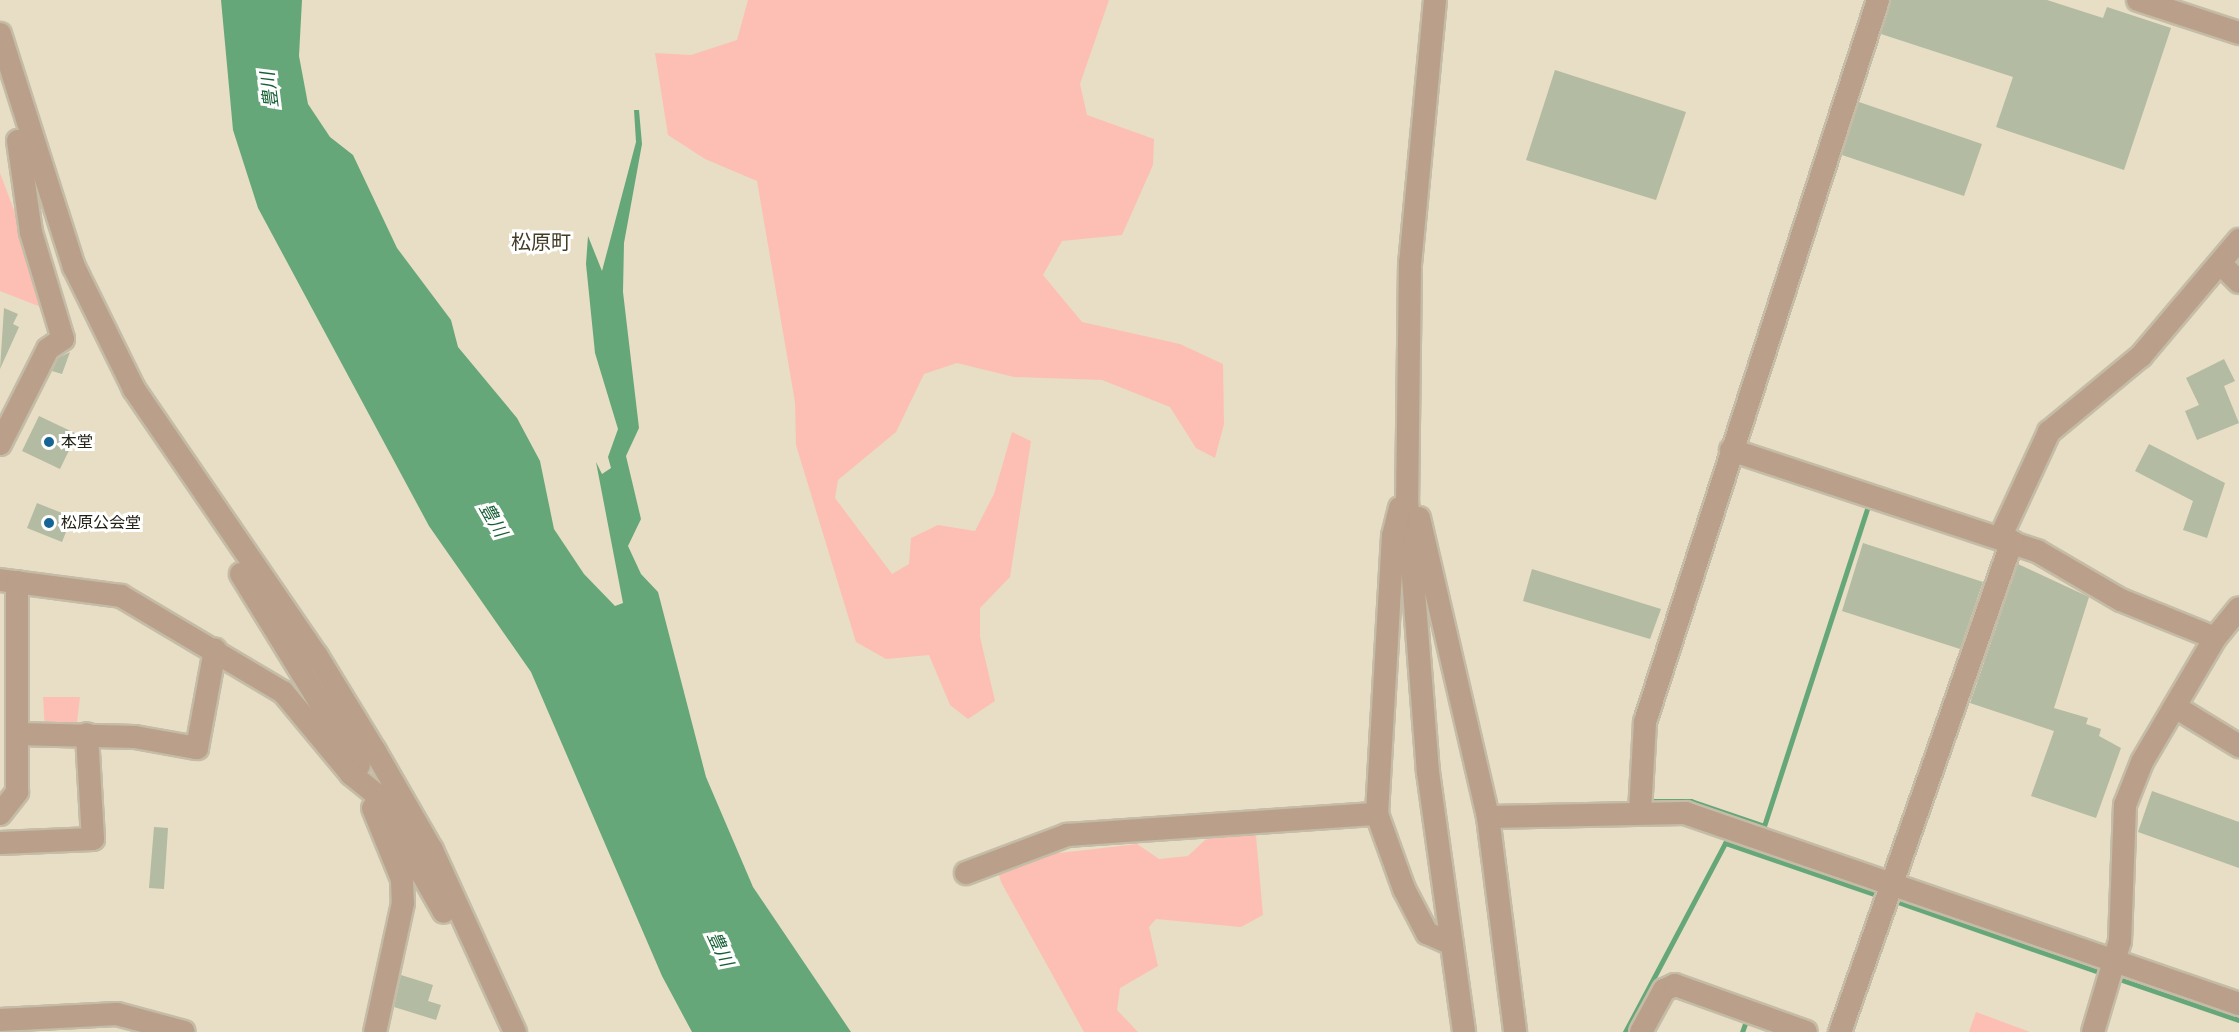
<!DOCTYPE html>
<html>
<head>
<meta charset="utf-8">
<style>
	body { margin:0 }
	#map { position:relative; width:2239px; height:1032px; overflow:hidden; background:#e7dec5; font-family:"Crimson Pro","Noto Sans JP",serif }
	div>[style] { position:absolute }
	.green>* { inset:0; background:#fdbfb4 }
	.water>* { inset:0; background:#66a779 }
	.stream>* { height:5px; margin:-2.5px; padding:0 2.5px; transform-origin:2.5px; border-radius:2.5px; background:#66a779 }
	.building>* { inset:0; background:#b3bba2 }
	.roads { filter:drop-shadow(2px 0 #c4bca6) drop-shadow(-2px 0 #c4bca6) drop-shadow(0 2px #c4bca6) drop-shadow(0 -2px #c4bca6) }
	.minor>* { height:22px; margin:-11px; padding:0 11px; transform-origin:11px; border-radius:11px; background:#ba9f8a }
	.dots>* { width:16px; height:16px; translate:-50% -50%; box-sizing:border-box; border:3px solid #fff; border-radius:50% }
	span { translate:-50% -50%; white-space:nowrap; text-align:center; line-height:1.15; -webkit-text-stroke:6px #fff; paint-order:stroke }
	.poi-label { font-size:16px; color:#232016 }
	.left { translate:0 -50%; text-align:left }
	.water-label { font-size:18px; color:#165f33; font-style:italic }
	.quarter-label { font-size:20px; color:#433b26 }
</style>
</head>
<body>
<div id="map">
	<div class="green">
		<i style="clip-path:polygon(748px 0,1109px 0,1080px 84px,1087px 115px,1154px 139px,1153px 165px,1122px 235px,1062px 241px,1043px 275px,1082px 322px,1180px 344px,1223px 364px,1224px 424px,1215px 458px,1196px 448px,1170px 407px,1102px 380px,1014px 377px,957px 363px,924px 374px,896px 432px,838px 480px,835px 498px,892px 574px,909px 564px,911px 538px,938px 525px,975px 531px,994px 494px,1012px 432px,1031px 441px,1010px 577px,980px 608px,980px 637px,995px 701px,968px 719px,950px 705px,929px 655px,886px 659px,856px 642px,796px 445px,795px 402px,757px 181px,705px 159px,668px 135px,655px 53px,691px 55px,737px 40px)"></i>
		<i style="clip-path:polygon(0 173px,33px 261px,45px 301px,41px 307px,0 291px)"></i>
		<i style="clip-path:polygon(43px 697px,80px 697px,76px 731px,45px 731px)"></i>
		<i style="clip-path:polygon(1224px 833px,1256px 836px,1263px 915px,1241px 927px,1156px 919px,1149px 927px,1158px 966px,1120px 988px,1117px 1010px,1138px 1032px,1084px 1032px,1001px 882px,992px 851px,1018px 840px,1060px 853px,1137px 844px,1159px 859px,1188px 856px,1205px 840px)"></i>
		<i style="clip-path:polygon(1976px 1012px,2030px 1032px,1969px 1032px)"></i>
	</div>
	<div class="water">
		<i style="clip-path:polygon(221px 0,302px 0,299px 56px,308px 104px,330px 137px,353px 155px,397px 248px,451px 320px,458px 347px,517px 418px,540px 461px,554px 529px,584px 574px,615px 606px,623px 603px,596px 462px,602px 474px,611px 468px,608px 457px,618px 429px,595px 353px,586px 264px,588px 236px,602px 271px,636px 142px,634px 110px,639px 110px,642px 144px,624px 243px,623px 292px,639px 428px,626px 456px,641px 519px,628px 546px,641px 574px,658px 592px,706px 777px,753px 887px,851px 1032px,692px 1032px,662px 976px,531px 672px,429px 526px,258px 208px,233px 130px)"></i>
	</div>
	<div class="stream">
		<i style="left:1649px;top:801px;width:42px"></i>
		<i style="left:1691px;top:801px;width:77px;rotate:18.9deg"></i>
		<i style="left:1764px;top:826px;width:337px;rotate:-72deg"></i>
		<i style="left:1892px;top:900px;width:225px;rotate:19.2deg"></i>
		<i style="left:2116px;top:978px;width:130px;rotate:18.9deg"></i>
		<i style="left:1625px;top:1032px;width:214px;rotate:-62.1deg"></i>
		<i style="left:1725px;top:843px;width:164px;rotate:18.9deg"></i>
		<i style="left:1742px;top:1032px;width:12px;rotate:-70deg"></i>
	</div>
	<div class="building">
		<i style="clip-path:polygon(1891px 0,2047px 0,2103px 18px,2107px 7px,2171px 28px,2124px 170px,1996px 127px,2013px 77px,1881px 34px)"></i>
		<i style="clip-path:polygon(1555px 70px,1686px 112px,1656px 200px,1526px 160px)"></i>
		<i style="clip-path:polygon(1859px 102px,1982px 144px,1964px 196px,1842px 155px)"></i>
		<i style="clip-path:polygon(4px 308px,18px 314px,13px 324px,19px 327px,0 369px)"></i>
		<i style="clip-path:polygon(70px 352px,62px 374px,52px 371px,58px 358px)"></i>
		<i style="clip-path:polygon(2224px 359px,2235px 381px,2224px 386px,2239px 423px,2197px 440px,2185px 411px,2199px 405px,2186px 378px)"></i>
		<i style="clip-path:polygon(39px 416px,77px 434px,60px 469px,22px 451px)"></i>
		<i style="clip-path:polygon(2149px 444px,2225px 483px,2207px 538px,2183px 530px,2193px 501px,2135px 471px)"></i>
		<i style="clip-path:polygon(37px 503px,72px 517px,62px 542px,27px 528px)"></i>
		<i style="clip-path:polygon(1863px 543px,1983px 582px,1960px 649px,1842px 611px)"></i>
		<i style="clip-path:polygon(2018px 564px,2089px 597px,2054px 708px,2088px 718px,2086px 724px,2101px 729px,2099px 736px,2121px 748px,2096px 818px,2031px 796px,2054px 731px,1970px 703px)"></i>
		<i style="clip-path:polygon(1532px 569px,1661px 609px,1650px 639px,1523px 601px)"></i>
		<i style="clip-path:polygon(2152px 791px,2239px 822px,2239px 868px,2138px 832px)"></i>
		<i style="clip-path:polygon(154px 827px,168px 828px,164px 889px,149px 888px)"></i>
		<i style="clip-path:polygon(401px 975px,433px 985px,428px 1001px,441px 1005px,436px 1020px,394px 1007px)"></i>
	</div>
	<div class="roads">
		<div class="minor">
			<i style="left:1435px;top:0;width:264px;rotate:95.4deg"></i>
			<i style="left:1410px;top:263px;width:237px;rotate:90.7deg"></i>
			<i style="left:1407px;top:500px;width:273px;rotate:85.6deg"></i>
			<i style="left:1428px;top:772px;width:262px;rotate:82.1deg"></i>
			<i style="left:2138px;top:0;width:106px;rotate:18.1deg"></i>
			<i style="left:0;top:34px;width:244px;rotate:72.4deg"></i>
			<i style="left:74px;top:267px;width:136px;rotate:63.8deg"></i>
			<i style="left:134px;top:389px;width:324px;rotate:55.6deg"></i>
			<i style="left:317px;top:656px;width:111px;rotate:58.6deg"></i>
			<i style="left:375px;top:751px;width:114px;rotate:60.1deg"></i>
			<i style="left:432px;top:850px;width:200px;rotate:65.5deg"></i>
			<i style="left:2221px;top:264px;width:25px;rotate:45deg"></i>
			<i style="left:0;top:444px;width:106px;rotate:-63.2deg"></i>
			<i style="left:48px;top:349px;width:18px;rotate:-34deg"></i>
			<i style="left:63px;top:339px;width:112px;rotate:-106.7deg"></i>
			<i style="left:31px;top:232px;width:92px;rotate:-98.1deg"></i>
			<i style="left:1731px;top:450px;width:322px;rotate:18.3deg"></i>
			<i style="left:2037px;top:551px;width:97px;rotate:30.3deg"></i>
			<i style="left:2121px;top:600px;width:101px;rotate:22deg"></i>
			<i style="left:1400px;top:508px;width:29px;rotate:104deg"></i>
			<i style="left:1393px;top:536px;width:278px;rotate:93.3deg"></i>
			<i style="left:1377px;top:814px;width:80px;rotate:70.2deg"></i>
			<i style="left:1404px;top:889px;width:50px;rotate:62.4deg"></i>
			<i style="left:1427px;top:933px;width:27px;rotate:24deg"></i>
			<i style="left:1419px;top:518px;width:307px;rotate:77deg"></i>
			<i style="left:1488px;top:817px;width:217px;rotate:82.8deg"></i>
			<i style="left:2000px;top:538px;width:117px;rotate:-65.2deg"></i>
			<i style="left:2049px;top:432px;width:119px;rotate:-39.6deg"></i>
			<i style="left:2141px;top:356px;width:152px;rotate:-49.8deg"></i>
			<i style="left:241px;top:574px;width:225px;rotate:58.4deg"></i>
			<i style="left:0;top:580px;width:122px;rotate:7.5deg"></i>
			<i style="left:121px;top:596px;width:188px;rotate:30.7deg"></i>
			<i style="left:283px;top:692px;width:107px;rotate:50.3deg"></i>
			<i style="left:351px;top:774px;width:35px;rotate:39deg"></i>
			<i style="left:378px;top:796px;width:133px;rotate:60.4deg"></i>
			<i style="left:2177px;top:708px;width:73px;rotate:31.5deg"></i>
			<i style="left:18px;top:734px;width:117px;rotate:1.5deg"></i>
			<i style="left:135px;top:737px;width:63px;rotate:10.1deg"></i>
			<i style="left:197px;top:748px;width:100px;rotate:-79.6deg"></i>
			<i style="left:373px;top:808px;width:77px;rotate:67.8deg"></i>
			<i style="left:402px;top:879px;width:24px;rotate:88deg"></i>
			<i style="left:403px;top:903px;width:132px;rotate:102.2deg"></i>
			<i style="left:1640px;top:812px;width:90px;rotate:-86.8deg"></i>
			<i style="left:1645px;top:722px;width:759px;rotate:-72.11deg"></i>
			<i style="left:0;top:814px;width:28px;rotate:-52deg"></i>
			<i style="left:17px;top:792px;width:210px;rotate:-90deg"></i>
			<i style="left:1488px;top:817px;width:197px;rotate:-1.2deg"></i>
			<i style="left:1685px;top:813px;width:586px;rotate:19.02deg"></i>
			<i style="left:0;top:843px;width:93px;rotate:-2.5deg"></i>
			<i style="left:93px;top:839px;width:105px;rotate:-93.3deg"></i>
			<i style="left:966px;top:873px;width:108px;rotate:-20.6deg"></i>
			<i style="left:1067px;top:835px;width:311px;rotate:-3.9deg"></i>
			<i style="left:0;top:1020px;width:117px;rotate:-2.9deg"></i>
			<i style="left:117px;top:1014px;width:69px;rotate:15deg"></i>
			<i style="left:1641px;top:1032px;width:48px;rotate:-61.3deg"></i>
			<i style="left:1664px;top:990px;width:12px;rotate:-24deg"></i>
			<i style="left:1675px;top:985px;width:139px;rotate:19.7deg"></i>
			<i style="left:1840px;top:1032px;width:520px;rotate:-70.69deg"></i>
			<i style="left:2093px;top:1032px;width:95px;rotate:-73.5deg"></i>
			<i style="left:2120px;top:941px;width:136px;rotate:-87.9deg"></i>
			<i style="left:2125px;top:805px;width:46px;rotate:-68.4deg"></i>
			<i style="left:2142px;top:762px;width:144px;rotate:-59.5deg"></i>
			<i style="left:2215px;top:638px;width:38px;rotate:-51deg"></i>
		</div>
	</div>
	<div class="dots">
		<i style="left:49px;top:442px;background:#166396"></i>
		<i style="left:49px;top:523px;background:#166396"></i>
	</div>
	<div class="poi-label">
		<span class="left" style="left:61px;top:442px">本堂</span>
		<span class="left" style="left:61px;top:523px">松原公会堂</span>
	</div>
	<div class="water-label">
		<span style="left:270px;top:90px;rotate:-97deg">豊川</span>
		<span style="left:493px;top:520px;rotate:60deg">豊川</span>
		<span style="left:720px;top:949px;rotate:65deg">豊川</span>
	</div>
	<div class="quarter-label">
		<span style="left:541px;top:242px">松原町</span>
	</div>
</div>
</body>
</html>
